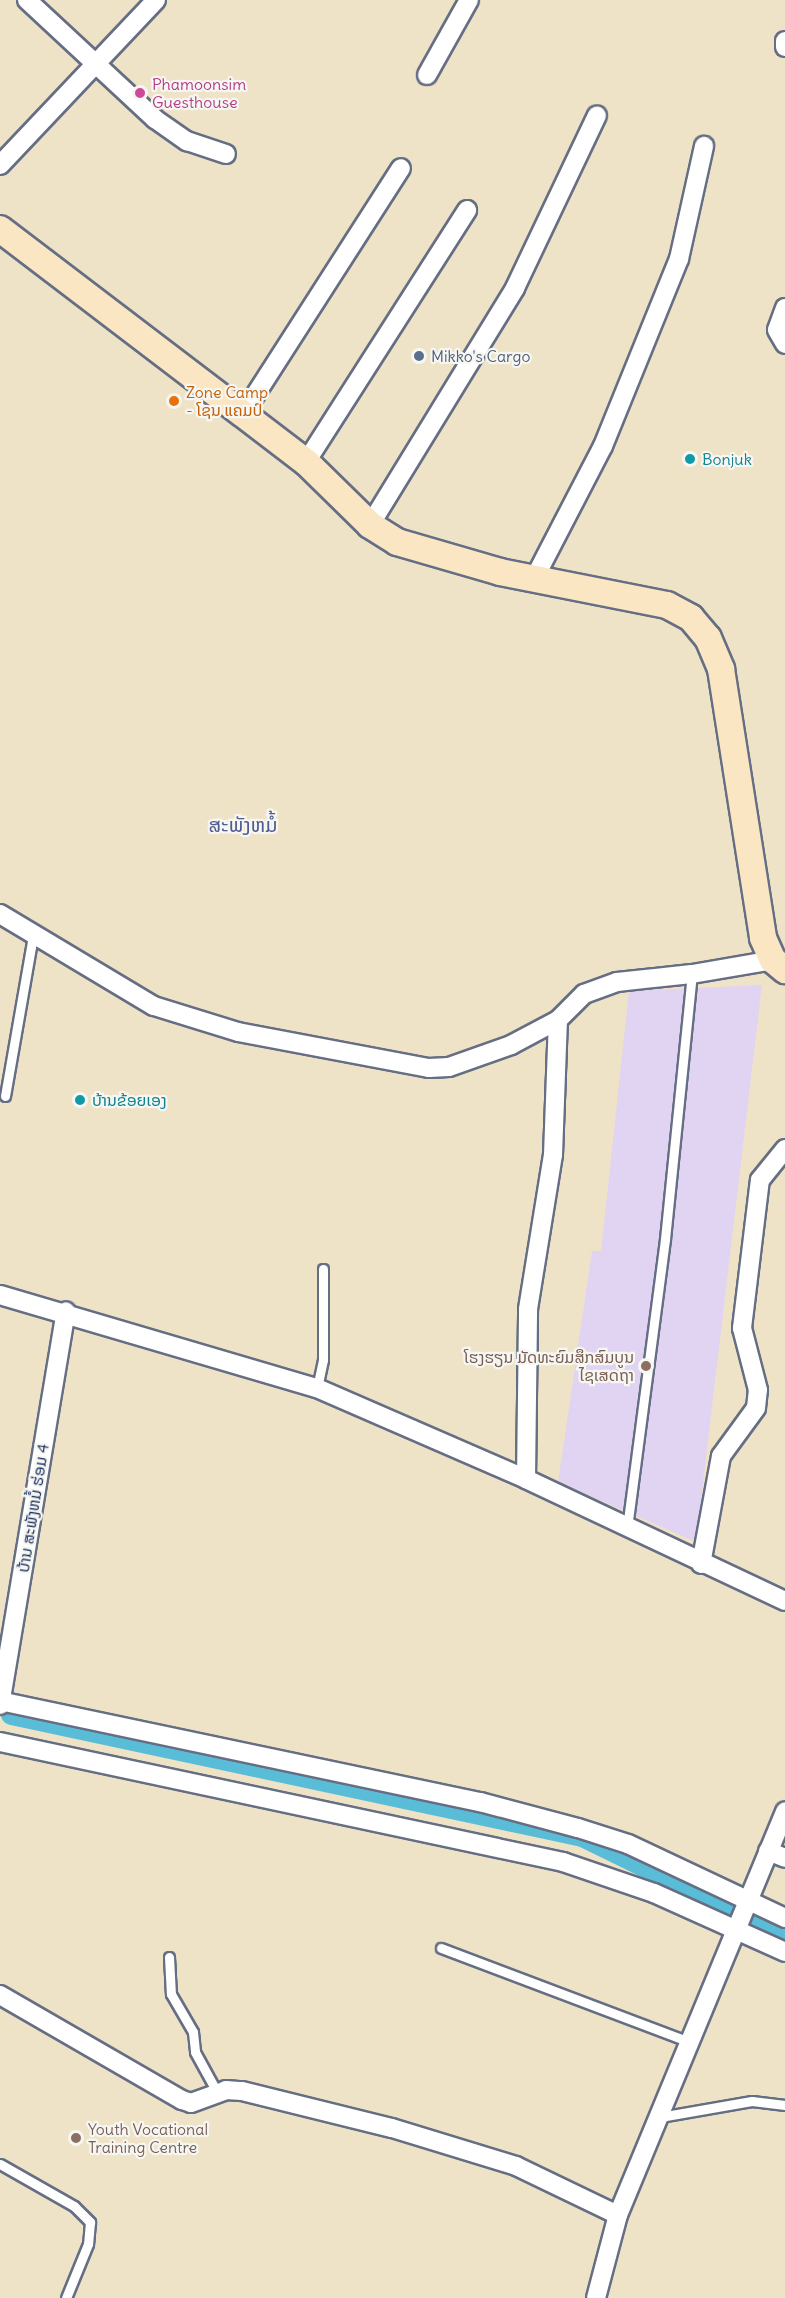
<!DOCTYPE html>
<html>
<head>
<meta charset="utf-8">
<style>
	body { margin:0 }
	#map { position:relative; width:785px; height:2298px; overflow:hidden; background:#efe3c7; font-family:Delius,"Noto Sans Lao",sans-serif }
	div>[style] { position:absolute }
	.built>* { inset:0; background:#e1d4f3 }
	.canal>* { height:21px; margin:-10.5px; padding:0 10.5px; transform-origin:10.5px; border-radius:10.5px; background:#5abdd8 }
	.roads { filter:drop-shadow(2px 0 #656e83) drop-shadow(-2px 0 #656e83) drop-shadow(0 2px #656e83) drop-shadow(0 -2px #656e83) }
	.lane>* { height:9px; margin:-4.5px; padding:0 4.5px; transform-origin:4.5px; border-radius:4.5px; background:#fff }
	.street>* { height:18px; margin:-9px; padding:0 9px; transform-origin:9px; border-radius:9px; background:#fff }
	.secondary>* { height:26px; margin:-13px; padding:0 13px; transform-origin:13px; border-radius:13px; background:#fbe6c4 }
	.dots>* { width:16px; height:16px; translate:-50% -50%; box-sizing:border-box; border:3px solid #f6f6f2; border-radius:50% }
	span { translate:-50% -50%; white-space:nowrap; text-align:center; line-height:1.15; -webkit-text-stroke:4.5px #f6f6f2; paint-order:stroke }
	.hotel-label { font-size:16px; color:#b23c85 }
	.left { translate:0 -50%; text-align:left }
	.service-label { font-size:16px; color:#4e5e75 }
	.food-label { font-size:16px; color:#c56008 }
	.culture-label { font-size:16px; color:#0d838f }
	.education-label { font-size:16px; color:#785e54 }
	.right { translate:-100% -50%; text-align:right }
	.street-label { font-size:16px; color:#1b2f5e }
	.quarter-label { font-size:20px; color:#525c90 }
</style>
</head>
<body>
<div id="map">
	<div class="built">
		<i style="clip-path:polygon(762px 985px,696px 1542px,558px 1482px,592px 1251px,601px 1251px,629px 991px)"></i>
	</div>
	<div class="canal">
		<i style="left:11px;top:1714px;width:584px;rotate:12.06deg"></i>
		<i style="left:582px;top:1836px;width:164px;rotate:26.1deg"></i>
		<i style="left:755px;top:1919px;width:33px;rotate:25deg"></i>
	</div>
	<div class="roads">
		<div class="lane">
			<i style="left:5px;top:1096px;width:162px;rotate:-80.1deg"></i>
			<i style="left:317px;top:1388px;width:29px;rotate:-78deg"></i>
			<i style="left:323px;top:1360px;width:91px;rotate:-90deg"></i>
			<i style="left:627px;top:1528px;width:291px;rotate:-82.5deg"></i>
			<i style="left:665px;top:1239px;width:266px;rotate:-84.2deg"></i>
			<i style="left:441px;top:1948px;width:266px;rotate:20.7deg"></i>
			<i style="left:169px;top:1957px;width:37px;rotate:87deg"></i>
			<i style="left:171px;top:1994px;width:44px;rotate:59.9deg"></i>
			<i style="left:193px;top:2032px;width:20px;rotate:84deg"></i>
			<i style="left:195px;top:2052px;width:46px;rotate:61.2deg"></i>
			<i style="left:660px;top:2117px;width:93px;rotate:-9.9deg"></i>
			<i style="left:752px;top:2101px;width:33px;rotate:7deg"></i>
			<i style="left:0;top:2164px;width:85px;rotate:29.6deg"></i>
			<i style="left:74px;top:2206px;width:23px;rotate:45deg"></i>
			<i style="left:90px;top:2222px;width:22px;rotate:95deg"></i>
			<i style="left:88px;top:2244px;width:58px;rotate:112.2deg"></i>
		</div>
		<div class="street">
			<i style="left:27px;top:0;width:175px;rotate:42.9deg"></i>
			<i style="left:155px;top:119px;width:39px;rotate:35deg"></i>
			<i style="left:187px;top:141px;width:41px;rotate:18.4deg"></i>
			<i style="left:785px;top:41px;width:6px;rotate:90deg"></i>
			<i style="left:427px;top:75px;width:86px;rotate:-60.8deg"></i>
			<i style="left:0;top:165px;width:227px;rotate:-46.6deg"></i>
			<i style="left:785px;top:308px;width:23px;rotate:110deg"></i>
			<i style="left:777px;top:330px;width:16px;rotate:60deg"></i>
			<i style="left:243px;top:414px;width:292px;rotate:-57.3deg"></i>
			<i style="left:306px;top:462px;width:299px;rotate:-57.4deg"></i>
			<i style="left:370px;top:525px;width:278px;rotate:-58.5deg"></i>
			<i style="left:515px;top:288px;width:191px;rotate:-64.6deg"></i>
			<i style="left:534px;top:579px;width:150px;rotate:-62.6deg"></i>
			<i style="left:603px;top:446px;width:202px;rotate:-67.9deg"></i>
			<i style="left:679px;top:259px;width:116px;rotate:-77.5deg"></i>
			<i style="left:0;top:914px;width:179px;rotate:30.9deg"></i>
			<i style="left:154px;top:1006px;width:88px;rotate:17.2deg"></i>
			<i style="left:238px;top:1032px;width:194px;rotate:10.7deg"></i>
			<i style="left:429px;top:1068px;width:20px;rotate:-3deg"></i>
			<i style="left:449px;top:1067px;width:66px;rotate:-19.5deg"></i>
			<i style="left:511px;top:1045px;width:53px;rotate:-28deg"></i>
			<i style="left:558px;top:1020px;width:37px;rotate:-45deg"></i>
			<i style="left:584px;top:994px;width:35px;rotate:-20deg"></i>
			<i style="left:617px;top:982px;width:75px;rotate:-6.1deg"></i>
			<i style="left:692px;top:974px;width:82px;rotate:-9.8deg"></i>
			<i style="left:0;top:1295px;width:330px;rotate:16.4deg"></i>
			<i style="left:317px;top:1388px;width:228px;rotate:23.5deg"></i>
			<i style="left:526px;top:1479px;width:286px;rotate:25.2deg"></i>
			<i style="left:526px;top:1479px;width:170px;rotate:-89.3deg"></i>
			<i style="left:528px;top:1309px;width:156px;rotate:-80.8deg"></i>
			<i style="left:553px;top:1155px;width:135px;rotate:-87.9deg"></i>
			<i style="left:701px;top:1564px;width:110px;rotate:-79.5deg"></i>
			<i style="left:721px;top:1456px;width:59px;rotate:-53.9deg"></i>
			<i style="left:756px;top:1408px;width:18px;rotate:-84deg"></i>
			<i style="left:758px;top:1390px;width:64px;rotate:-104.5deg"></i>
			<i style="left:742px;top:1328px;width:149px;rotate:-83.1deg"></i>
			<i style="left:760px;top:1180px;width:40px;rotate:-51deg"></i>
			<i style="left:0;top:1701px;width:491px;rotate:11.9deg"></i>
			<i style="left:480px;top:1802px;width:101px;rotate:14.9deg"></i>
			<i style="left:578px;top:1828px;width:52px;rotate:17.7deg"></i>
			<i style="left:628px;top:1844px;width:174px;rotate:25.2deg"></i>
			<i style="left:0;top:1705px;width:399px;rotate:-80.5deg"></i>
			<i style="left:0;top:1742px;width:576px;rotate:12.03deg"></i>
			<i style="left:563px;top:1862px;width:96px;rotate:18.8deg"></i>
			<i style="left:654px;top:1893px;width:144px;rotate:24.2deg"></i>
			<i style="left:768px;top:1851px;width:18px;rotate:22deg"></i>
			<i style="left:0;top:1995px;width:210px;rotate:30deg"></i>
			<i style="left:182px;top:2100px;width:9px;rotate:18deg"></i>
			<i style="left:191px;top:2103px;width:37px;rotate:-20deg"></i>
			<i style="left:226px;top:2090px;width:16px;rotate:4deg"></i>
			<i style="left:242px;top:2091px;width:154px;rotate:13.9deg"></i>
			<i style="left:392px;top:2128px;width:130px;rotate:17deg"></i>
			<i style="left:516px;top:2166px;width:113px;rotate:25.7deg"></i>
			<i style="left:596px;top:2298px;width:86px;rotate:-75.2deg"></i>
			<i style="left:618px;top:2215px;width:437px;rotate:-67.5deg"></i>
		</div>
		<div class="secondary">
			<i style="left:0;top:229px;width:385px;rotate:37.3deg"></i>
			<i style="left:306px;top:462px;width:90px;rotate:44.5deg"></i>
			<i style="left:370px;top:525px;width:32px;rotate:32deg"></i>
			<i style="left:397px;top:542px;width:107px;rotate:16.2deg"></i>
			<i style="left:500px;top:572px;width:170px;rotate:11.2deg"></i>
			<i style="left:667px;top:605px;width:27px;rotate:28deg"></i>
			<i style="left:691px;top:618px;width:26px;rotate:50deg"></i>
			<i style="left:708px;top:638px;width:34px;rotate:67deg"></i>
			<i style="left:721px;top:669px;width:272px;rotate:81.1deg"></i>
			<i style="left:763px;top:938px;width:24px;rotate:66deg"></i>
			<i style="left:773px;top:960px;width:16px;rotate:40deg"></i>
		</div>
	</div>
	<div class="dots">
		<i style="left:140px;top:93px;background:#d1479c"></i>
		<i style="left:419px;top:356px;background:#5c6f8a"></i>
		<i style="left:174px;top:401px;background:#e8710a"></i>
		<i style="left:690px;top:459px;background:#0f9aa8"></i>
		<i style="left:80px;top:1100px;background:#0f9aa8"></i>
		<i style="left:646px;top:1366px;background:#8d6e63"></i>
		<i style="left:76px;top:2138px;background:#8d6e63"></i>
	</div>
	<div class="hotel-label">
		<span class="left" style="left:152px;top:93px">Phamoonsim<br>Guesthouse</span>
	</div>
	<div class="service-label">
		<span class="left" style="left:431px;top:356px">Mikko's Cargo</span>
	</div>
	<div class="food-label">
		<span class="left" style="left:186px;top:401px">Zone Camp<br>- ໂຊນ ແຄມປ໌</span>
	</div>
	<div class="culture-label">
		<span class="left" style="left:702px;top:459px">Bonjuk</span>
		<span class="left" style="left:92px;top:1100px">ບ້ານຂ້ອຍເອງ</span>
	</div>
	<div class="education-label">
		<span class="right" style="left:634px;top:1366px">ໂຮງຮຽນ ມັດທະຍົມສຶກສົມບູນ<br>ໄຊເສດຖາ</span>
		<span class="left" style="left:88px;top:2138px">Youth Vocational<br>Training Centre</span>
	</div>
	<div class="street-label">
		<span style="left:33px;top:1508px;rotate:-81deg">ບ້ານ ສະພັງຫມໍ້ ຮ່ອມ 4</span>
	</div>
	<div class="quarter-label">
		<span style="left:243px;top:824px">ສະພັງຫມໍ້</span>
	</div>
</div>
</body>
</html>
